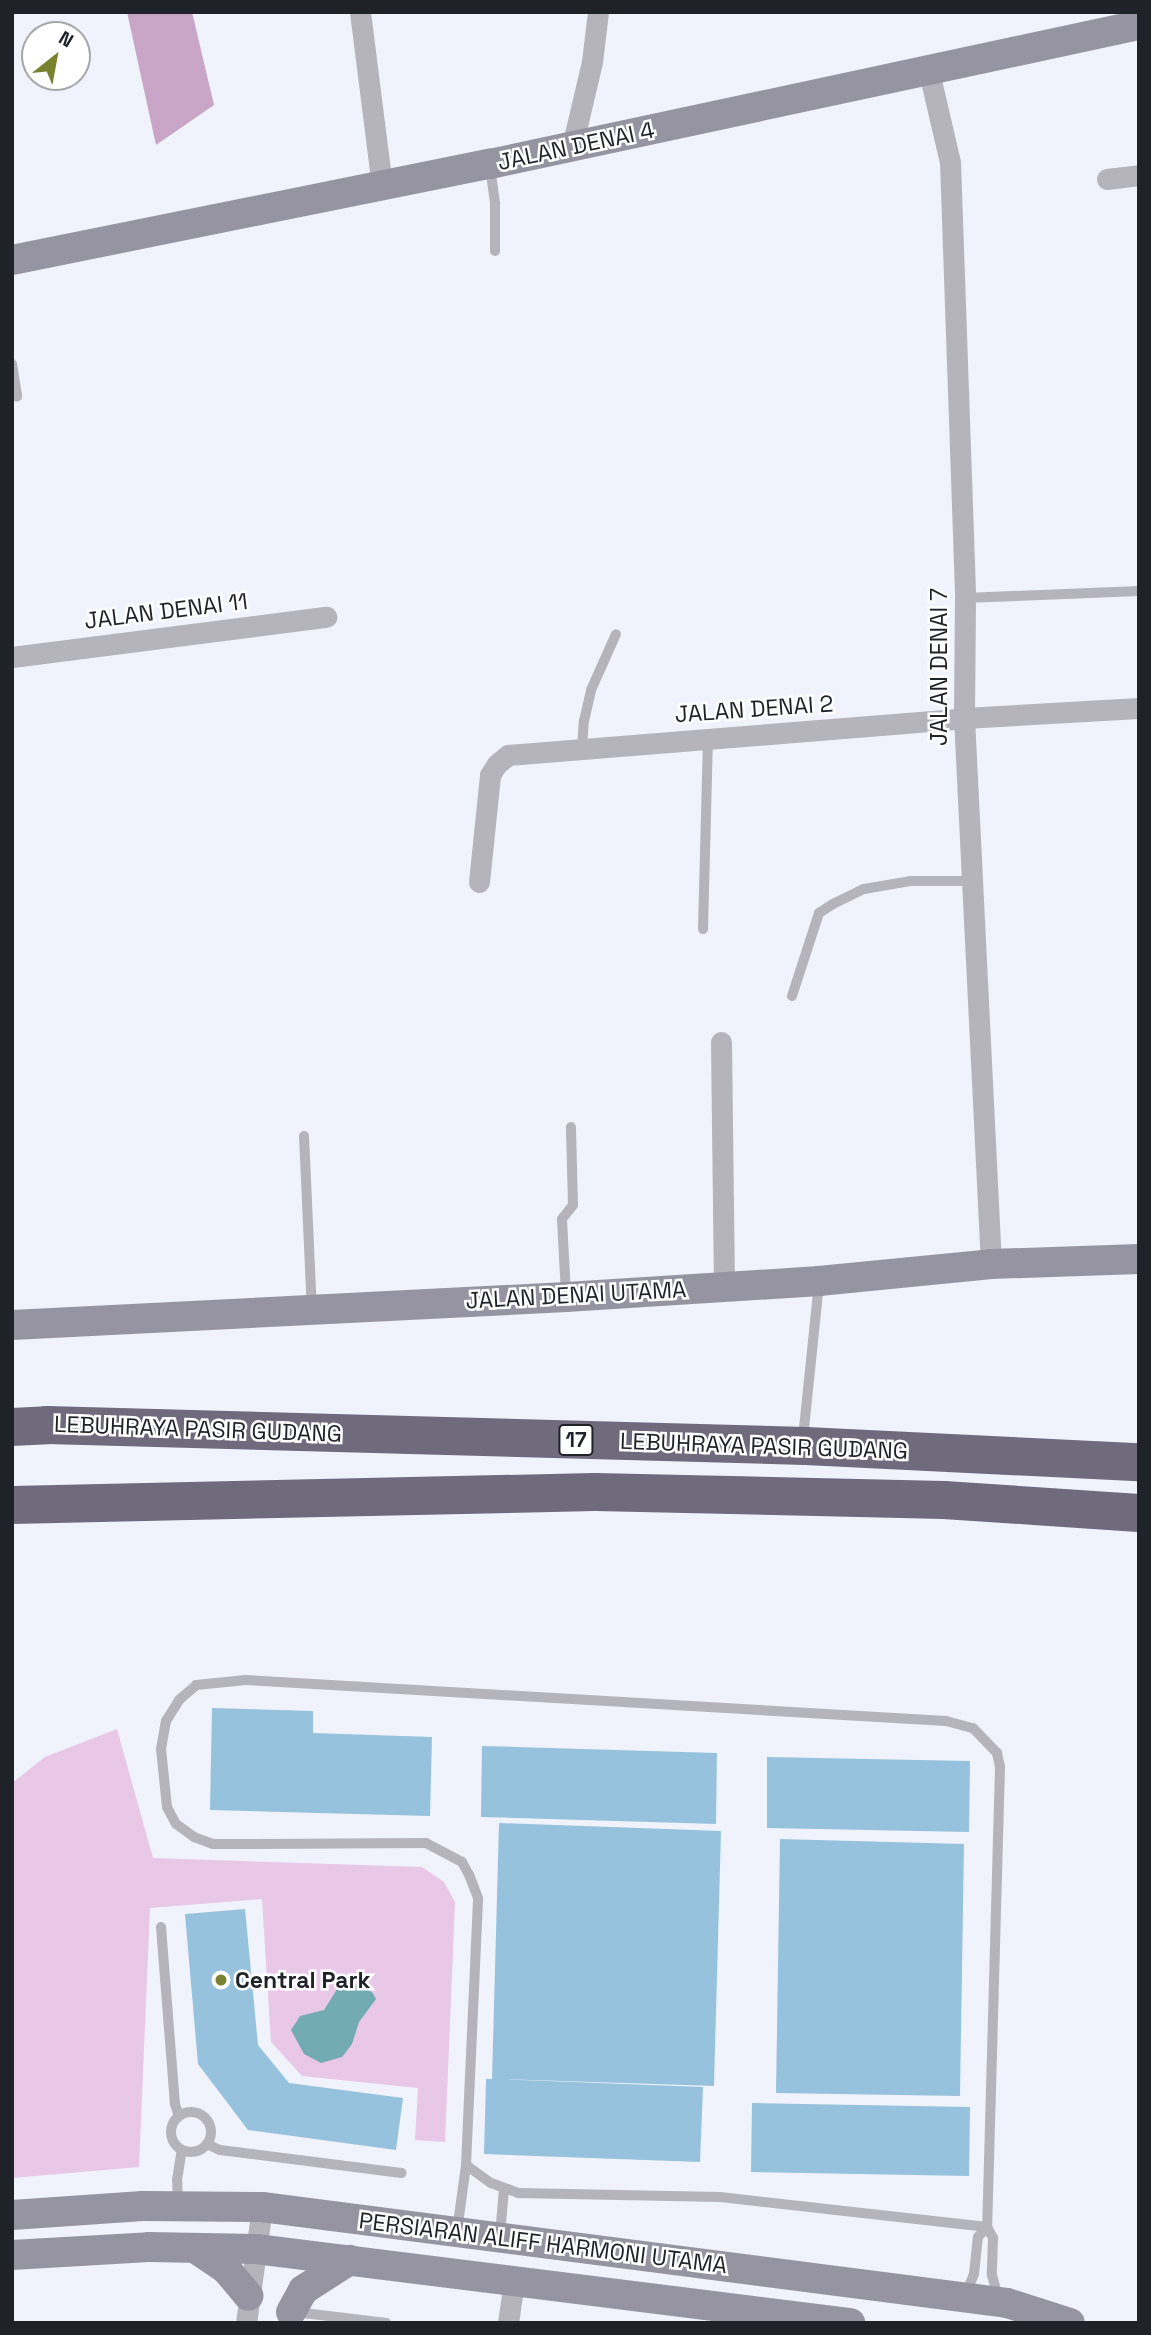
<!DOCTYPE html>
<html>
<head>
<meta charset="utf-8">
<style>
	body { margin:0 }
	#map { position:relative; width:1151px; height:2335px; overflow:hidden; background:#f0f3fb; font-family:"Space Grotesk",sans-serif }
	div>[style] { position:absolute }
	.green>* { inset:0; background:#e8c7e7 }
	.forest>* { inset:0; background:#c9a6c7 }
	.water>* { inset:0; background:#72abb2 }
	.building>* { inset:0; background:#97c2dd }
	.lane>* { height:10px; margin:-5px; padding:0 5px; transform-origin:5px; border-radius:5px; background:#b5b3bc }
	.lane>.ring { margin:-5px; padding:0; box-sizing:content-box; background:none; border:10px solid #b5b3bc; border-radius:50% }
	.street>* { height:21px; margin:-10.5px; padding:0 10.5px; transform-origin:10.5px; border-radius:10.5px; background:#b5b3bc }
	.secondary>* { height:30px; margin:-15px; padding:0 15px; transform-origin:15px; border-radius:15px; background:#9794a1 }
	.highway>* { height:38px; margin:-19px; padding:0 19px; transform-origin:19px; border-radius:19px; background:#6f6b7d }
	.dots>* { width:19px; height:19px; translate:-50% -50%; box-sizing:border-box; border:4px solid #fff; border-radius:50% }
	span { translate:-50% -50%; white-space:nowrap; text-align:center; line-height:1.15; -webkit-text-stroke:5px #fff; paint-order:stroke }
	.shield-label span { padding:2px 5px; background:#fff; border:2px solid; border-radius:5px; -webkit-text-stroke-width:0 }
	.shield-label { font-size:21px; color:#1f2229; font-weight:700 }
	.street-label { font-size:23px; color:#1f2229 }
	.poi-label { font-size:23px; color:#1f2229; font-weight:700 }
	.left { translate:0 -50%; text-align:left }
	.frame { position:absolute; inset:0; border:14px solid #1f2229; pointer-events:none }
	.north { position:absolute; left:21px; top:21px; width:70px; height:70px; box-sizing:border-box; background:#fff; border:2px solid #a5a7a9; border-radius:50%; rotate:31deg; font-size:19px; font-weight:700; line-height:28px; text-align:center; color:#1f2229 }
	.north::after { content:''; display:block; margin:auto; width:24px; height:32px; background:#79822f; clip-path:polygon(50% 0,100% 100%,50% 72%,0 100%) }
</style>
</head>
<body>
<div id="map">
	<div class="green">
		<i style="clip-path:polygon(117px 1729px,153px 1858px,422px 1867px,444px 1882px,455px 1902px,445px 2142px,415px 2140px,418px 2088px,302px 2076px,271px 2042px,262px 1899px,150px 1908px,139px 2167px,12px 2178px,12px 1783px,45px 1757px)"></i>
	</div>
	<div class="forest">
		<i style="clip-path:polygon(127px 12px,192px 12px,214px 105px,156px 145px)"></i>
	</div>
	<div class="water">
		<i style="clip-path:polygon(353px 1983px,372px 1992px,376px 1999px,359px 2022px,352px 2044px,342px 2057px,321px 2063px,304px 2054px,291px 2030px,300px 2016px,324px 2010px,339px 1986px)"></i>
	</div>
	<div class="building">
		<i style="clip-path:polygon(212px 1708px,313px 1711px,313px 1733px,432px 1737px,430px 1816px,210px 1810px)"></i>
		<i style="clip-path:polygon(482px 1746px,717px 1753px,716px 1824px,481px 1817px)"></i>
		<i style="clip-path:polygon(767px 1757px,970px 1761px,969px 1832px,767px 1828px)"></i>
		<i style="clip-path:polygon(499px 1823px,721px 1831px,714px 2086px,498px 2079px,703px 2087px,700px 2162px,484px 2154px,486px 2079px,492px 2079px)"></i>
		<i style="clip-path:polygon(780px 1839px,964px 1844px,960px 2096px,776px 2093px)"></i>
		<i style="clip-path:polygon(245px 1909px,258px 2045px,289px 2083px,403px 2098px,396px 2150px,248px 2130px,198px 2064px,185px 1914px)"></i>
		<i style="clip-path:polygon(752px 2103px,970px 2107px,969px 2176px,751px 2172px)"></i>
	</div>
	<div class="lane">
		<i style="left:490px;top:167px;width:37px;rotate:82deg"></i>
		<i style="left:495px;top:204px;width:47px;rotate:90deg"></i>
		<i style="left:12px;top:364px;width:33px;rotate:81deg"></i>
		<i style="left:965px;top:598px;width:174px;rotate:-2.3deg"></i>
		<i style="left:582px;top:747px;width:26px;rotate:-86deg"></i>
		<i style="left:584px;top:721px;width:32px;rotate:-77deg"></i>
		<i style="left:591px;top:690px;width:61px;rotate:-65.9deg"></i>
		<i style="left:703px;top:929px;width:190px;rotate:-88.5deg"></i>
		<i style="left:792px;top:996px;width:87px;rotate:-72deg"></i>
		<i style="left:819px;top:913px;width:17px;rotate:-33deg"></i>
		<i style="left:833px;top:904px;width:34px;rotate:-26deg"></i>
		<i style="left:864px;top:889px;width:48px;rotate:-9.7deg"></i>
		<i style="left:911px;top:881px;width:62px"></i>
		<i style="left:304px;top:1136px;width:173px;rotate:87.4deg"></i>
		<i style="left:566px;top:1294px;width:75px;rotate:-93.1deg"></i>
		<i style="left:562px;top:1219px;width:18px;rotate:-52deg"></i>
		<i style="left:573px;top:1205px;width:78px;rotate:-91.5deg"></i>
		<i style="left:803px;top:1438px;width:155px;rotate:-84.1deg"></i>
		<i style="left:161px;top:1927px;width:178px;rotate:85.5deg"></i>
		<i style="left:175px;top:2104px;width:13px;rotate:72deg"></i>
		<i class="ring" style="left:171px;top:2112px;width:30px;height:30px"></i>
		<i style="left:207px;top:2144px;width:14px;rotate:25deg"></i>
		<i style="left:220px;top:2150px;width:183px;rotate:7.2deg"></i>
		<i style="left:466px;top:2165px;width:31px;rotate:36deg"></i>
		<i style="left:491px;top:2183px;width:29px;rotate:20deg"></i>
		<i style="left:518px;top:2193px;width:202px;rotate:1.1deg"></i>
		<i style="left:720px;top:2197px;width:269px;rotate:6.4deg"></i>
		<i style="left:178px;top:2204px;width:24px;rotate:-92deg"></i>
		<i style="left:177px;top:2180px;width:30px;rotate:-81deg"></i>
		<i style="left:457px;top:2231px;width:67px;rotate:-82.2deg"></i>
		<i style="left:466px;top:2165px;width:267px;rotate:-87.4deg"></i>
		<i style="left:478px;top:1898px;width:25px;rotate:-111deg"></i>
		<i style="left:469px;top:1875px;width:15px;rotate:-118deg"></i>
		<i style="left:462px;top:1862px;width:41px;rotate:-152.2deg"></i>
		<i style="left:426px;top:1843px;width:213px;rotate:179.7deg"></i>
		<i style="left:213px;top:1844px;width:20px;rotate:-160deg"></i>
		<i style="left:194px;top:1837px;width:22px;rotate:-144deg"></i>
		<i style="left:176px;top:1824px;width:19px;rotate:-118deg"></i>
		<i style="left:167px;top:1807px;width:58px;rotate:-95.9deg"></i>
		<i style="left:161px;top:1749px;width:28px;rotate:-80deg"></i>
		<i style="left:166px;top:1721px;width:25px;rotate:-58deg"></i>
		<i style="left:179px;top:1700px;width:23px;rotate:-41deg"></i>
		<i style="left:196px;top:1685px;width:50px;rotate:-5.7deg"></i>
		<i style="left:246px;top:1680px;width:701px;rotate:3.35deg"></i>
		<i style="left:946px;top:1721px;width:28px;rotate:15deg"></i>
		<i style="left:973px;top:1728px;width:35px;rotate:46deg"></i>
		<i style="left:997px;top:1753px;width:14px;rotate:78deg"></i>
		<i style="left:1000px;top:1767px;width:460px;rotate:91.6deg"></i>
		<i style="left:987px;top:2227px;width:13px;rotate:61deg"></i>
		<i style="left:993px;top:2238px;width:37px;rotate:92deg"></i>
		<i style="left:992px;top:2275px;width:16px;rotate:75deg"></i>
		<i style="left:996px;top:2290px;width:11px;rotate:49deg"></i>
		<i style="left:500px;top:2235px;width:46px;rotate:-85deg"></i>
		<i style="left:959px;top:2291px;width:11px;rotate:-27deg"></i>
		<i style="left:969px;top:2286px;width:13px;rotate:-67deg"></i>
		<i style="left:974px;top:2274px;width:37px;rotate:-84deg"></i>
		<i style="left:978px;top:2237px;width:13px;rotate:-48deg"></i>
		<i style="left:295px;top:2312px;width:92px;rotate:6.9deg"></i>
	</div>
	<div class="street">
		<i style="left:360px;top:12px;width:174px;rotate:82.8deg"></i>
		<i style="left:929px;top:72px;width:92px;rotate:76.9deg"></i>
		<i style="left:950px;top:162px;width:436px;rotate:88deg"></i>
		<i style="left:965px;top:598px;width:120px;rotate:90.5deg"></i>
		<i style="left:964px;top:718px;width:547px;rotate:87.17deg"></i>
		<i style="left:572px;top:147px;width:87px;rotate:-76.8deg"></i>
		<i style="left:592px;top:62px;width:50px;rotate:-83.2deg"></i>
		<i style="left:1107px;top:179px;width:32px;rotate:-7deg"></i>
		<i style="left:12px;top:657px;width:317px;rotate:-7.3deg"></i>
		<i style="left:479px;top:882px;width:108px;rotate:-84.1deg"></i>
		<i style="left:490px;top:775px;width:13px;rotate:-58deg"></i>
		<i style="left:497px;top:764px;width:14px;rotate:-39deg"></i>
		<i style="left:508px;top:755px;width:457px;rotate:-4.6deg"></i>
		<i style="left:964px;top:718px;width:175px;rotate:-3.3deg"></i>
		<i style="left:721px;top:1042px;width:245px;rotate:89.3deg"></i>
		<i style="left:246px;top:2323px;width:117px;rotate:-82.1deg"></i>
		<i style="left:508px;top:2323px;width:42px;rotate:-81.9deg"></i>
	</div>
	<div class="secondary">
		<i style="left:12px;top:260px;width:488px;rotate:-11.4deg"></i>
		<i style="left:490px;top:164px;width:664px;rotate:-12.09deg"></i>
		<i style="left:12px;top:1325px;width:555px;rotate:-2.89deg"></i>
		<i style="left:566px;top:1297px;width:254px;rotate:-3.6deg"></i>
		<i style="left:819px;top:1281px;width:173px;rotate:-5.6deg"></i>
		<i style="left:991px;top:1264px;width:148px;rotate:-1.9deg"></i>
		<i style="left:12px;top:2215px;width:131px;rotate:-3.9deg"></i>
		<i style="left:143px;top:2206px;width:119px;rotate:0.5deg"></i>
		<i style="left:262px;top:2207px;width:751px;rotate:7.34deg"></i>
		<i style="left:1007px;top:2303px;width:66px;rotate:17.6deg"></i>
		<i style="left:195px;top:2248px;width:37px;rotate:34deg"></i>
		<i style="left:226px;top:2269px;width:35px;rotate:50deg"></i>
		<i style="left:12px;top:2255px;width:137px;rotate:-3.3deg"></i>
		<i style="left:149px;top:2247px;width:107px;rotate:1.1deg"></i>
		<i style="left:256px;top:2249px;width:599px;rotate:7.1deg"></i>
		<i style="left:291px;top:2312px;width:25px;rotate:-61deg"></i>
		<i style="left:303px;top:2290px;width:56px;rotate:-32.6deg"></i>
	</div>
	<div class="highway">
		<i style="left:12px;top:1427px;width:35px;rotate:-3deg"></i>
		<i style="left:47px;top:1425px;width:759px;rotate:1.58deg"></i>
		<i style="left:806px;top:1446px;width:333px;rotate:2.8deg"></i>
		<i style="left:12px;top:1505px;width:583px;rotate:-1.28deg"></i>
		<i style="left:595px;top:1492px;width:349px;rotate:1.3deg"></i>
		<i style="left:944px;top:1500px;width:195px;rotate:3.8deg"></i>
	</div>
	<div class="dots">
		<i style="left:221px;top:1980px;background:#79822f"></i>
	</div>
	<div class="shield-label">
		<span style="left:576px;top:1440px">17</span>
	</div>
	<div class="street-label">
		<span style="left:576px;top:146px;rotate:-12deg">JALAN DENAI 4</span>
		<span style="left:166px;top:611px;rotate:-7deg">JALAN DENAI 11</span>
		<span style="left:939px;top:667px;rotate:-90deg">JALAN DENAI 7</span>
		<span style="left:754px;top:709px;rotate:-4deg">JALAN DENAI 2</span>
		<span style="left:576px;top:1295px;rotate:-3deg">JALAN DENAI UTAMA</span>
		<span style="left:198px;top:1429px;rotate:2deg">LEBUHRAYA PASIR GUDANG</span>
		<span style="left:764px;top:1446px;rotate:2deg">LEBUHRAYA PASIR GUDANG</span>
		<span style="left:543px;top:2243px;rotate:7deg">PERSIARAN ALIFF HARMONI UTAMA</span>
	</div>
	<div class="poi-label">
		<span class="left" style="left:235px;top:1980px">Central Park</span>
	</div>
	<div class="frame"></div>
	<div class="north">N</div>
</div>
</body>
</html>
